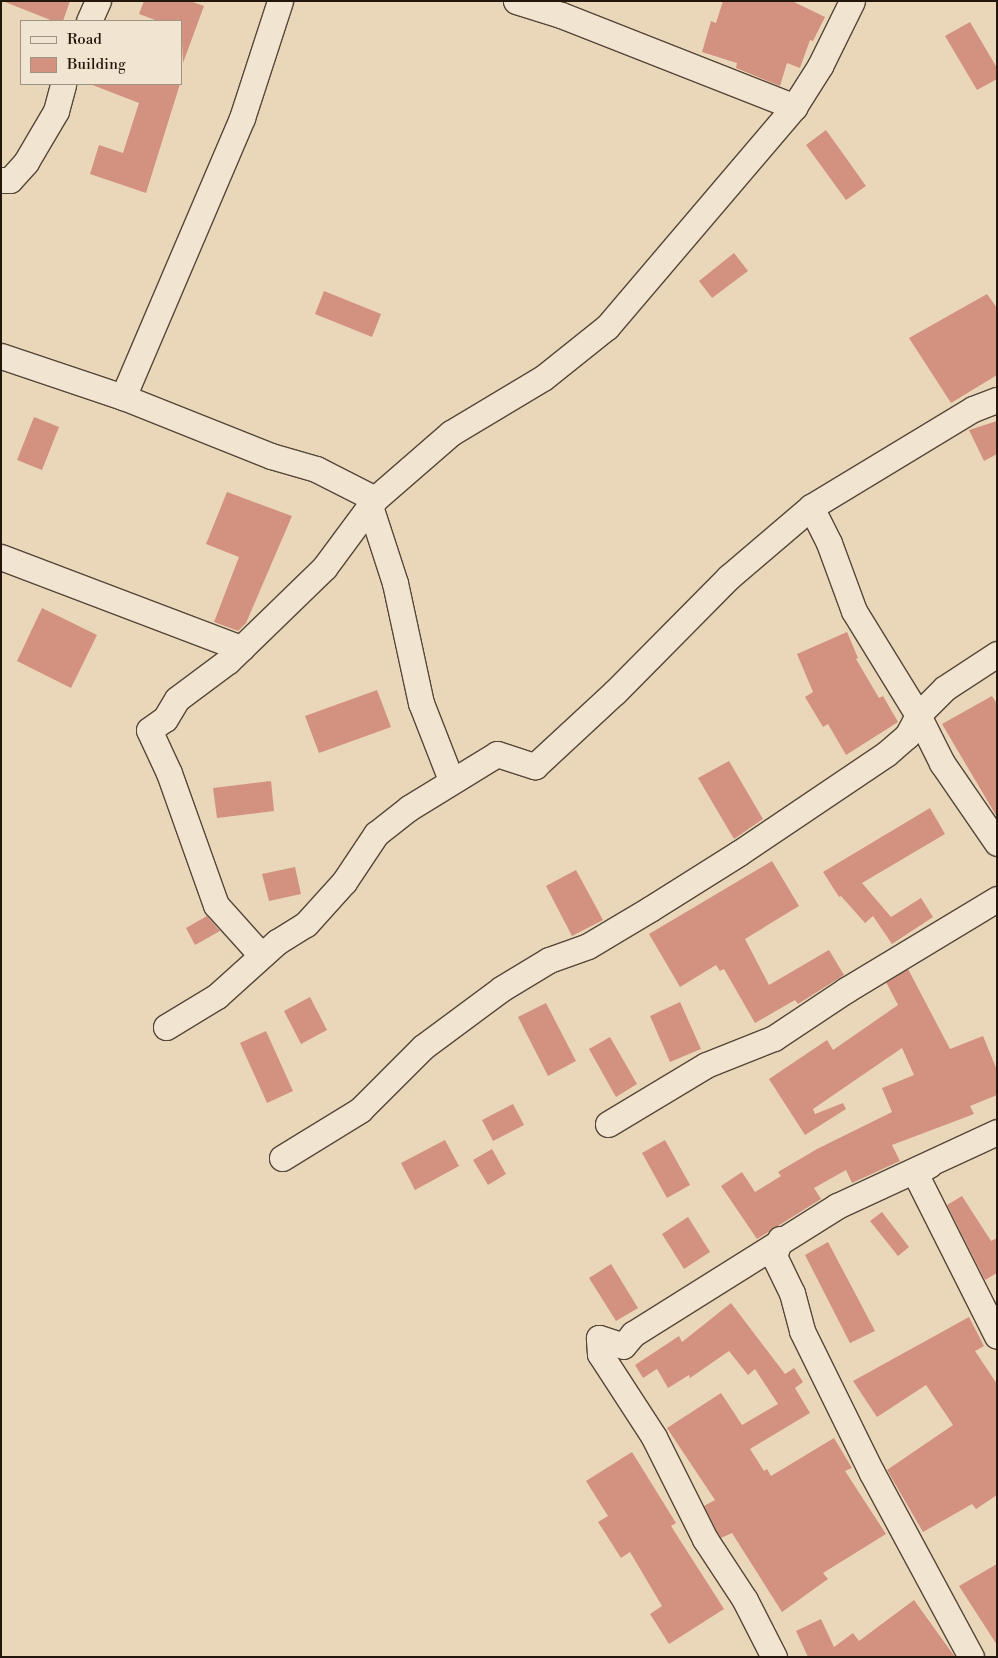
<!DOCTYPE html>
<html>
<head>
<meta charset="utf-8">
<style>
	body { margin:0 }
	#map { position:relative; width:998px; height:1658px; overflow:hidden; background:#ead7ba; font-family:"Libre Bodoni",serif }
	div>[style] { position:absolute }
	.building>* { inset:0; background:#d39180 }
	.roads { filter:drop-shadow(1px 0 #554738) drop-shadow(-1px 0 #554738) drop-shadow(0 1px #554738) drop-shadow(0 -1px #554738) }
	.minor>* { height:25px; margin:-12.5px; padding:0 12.5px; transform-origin:12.5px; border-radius:12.5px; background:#f1e5d2 }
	span { translate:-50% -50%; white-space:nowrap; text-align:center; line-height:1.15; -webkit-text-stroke:5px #f1e5d2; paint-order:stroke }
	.frame { position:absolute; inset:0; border:2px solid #23170d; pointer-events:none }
	.legend { position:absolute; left:20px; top:20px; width:162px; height:65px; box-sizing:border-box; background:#f1e5d2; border:1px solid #9f9383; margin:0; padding:6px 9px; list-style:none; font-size:15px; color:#23170d }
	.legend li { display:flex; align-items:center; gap:10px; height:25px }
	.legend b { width:25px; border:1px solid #9f9383 }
</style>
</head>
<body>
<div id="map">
	<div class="building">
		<i style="clip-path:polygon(70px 1px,63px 21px,53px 21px,5px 2px)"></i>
		<i style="clip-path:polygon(144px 1px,190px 1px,204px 6px,183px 63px,181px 21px,158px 21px,139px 14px)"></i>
		<i style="clip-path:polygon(723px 1px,792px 1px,825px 17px,813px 41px,810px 40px,800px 68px,787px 63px,780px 86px,736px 68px,737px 63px,702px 52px,711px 21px,716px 23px)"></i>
		<i style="clip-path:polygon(970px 22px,997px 68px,997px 79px,977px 90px,945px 36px)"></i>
		<i style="clip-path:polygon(90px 84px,180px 84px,146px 193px,90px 174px,99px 145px,123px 153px,139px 103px)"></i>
		<i style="clip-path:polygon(826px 130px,866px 186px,846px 200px,806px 145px)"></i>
		<i style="clip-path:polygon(734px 253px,748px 271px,712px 298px,699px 281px)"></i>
		<i style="clip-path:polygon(324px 291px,381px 314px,372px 337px,315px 314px)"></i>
		<i style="clip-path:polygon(987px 294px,997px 308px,997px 375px,951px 403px,909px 338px)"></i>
		<i style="clip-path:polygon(34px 417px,59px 427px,42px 470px,17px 460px)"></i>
		<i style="clip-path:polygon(997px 421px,997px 454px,984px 461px,969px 430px)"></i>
		<i style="clip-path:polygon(227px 492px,292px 516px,246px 623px,238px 631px,214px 622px,239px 557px,206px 544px)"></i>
		<i style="clip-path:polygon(42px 608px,97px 635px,71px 688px,17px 661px)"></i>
		<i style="clip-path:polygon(847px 632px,858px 658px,856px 659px,879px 698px,883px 696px,898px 722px,846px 755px,828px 724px,823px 727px,805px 697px,813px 692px,797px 654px)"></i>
		<i style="clip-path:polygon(377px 690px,391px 727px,319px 753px,305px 716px)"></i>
		<i style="clip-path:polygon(992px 696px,997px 704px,997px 817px,942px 724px)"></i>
		<i style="clip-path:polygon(729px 761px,763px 819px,734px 839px,698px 778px)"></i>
		<i style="clip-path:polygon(271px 781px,274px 811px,217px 818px,213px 788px)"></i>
		<i style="clip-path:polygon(930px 808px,945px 834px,862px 883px,891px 917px,921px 898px,933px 917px,892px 944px,873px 916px,865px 923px,841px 896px,839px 897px,823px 872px)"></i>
		<i style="clip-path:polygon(772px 861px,799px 906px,745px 939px,769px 985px,829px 950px,844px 975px,798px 1004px,795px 1000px,755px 1023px,724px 969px,720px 971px,716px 965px,680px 987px,649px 934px)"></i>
		<i style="clip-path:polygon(295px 867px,301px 894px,269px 901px,262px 874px)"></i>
		<i style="clip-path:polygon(576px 870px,603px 920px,572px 936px,546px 886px)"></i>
		<i style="clip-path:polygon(207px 916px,220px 931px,195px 945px,186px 928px)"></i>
		<i style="clip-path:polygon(908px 969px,950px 1049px,983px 1036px,997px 1070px,997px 1095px,970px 1106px,974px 1114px,892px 1145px,900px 1161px,852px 1183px,846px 1170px,814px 1188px,821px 1199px,757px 1239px,721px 1186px,742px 1172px,755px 1192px,781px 1176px,778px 1172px,817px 1149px,892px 1112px,882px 1088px,914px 1075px,902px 1048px,813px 1109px,815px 1114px,843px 1103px,846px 1109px,805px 1135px,769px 1079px,827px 1040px,833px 1050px,898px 1005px,886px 982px)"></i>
		<i style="clip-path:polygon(310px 997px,327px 1030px,301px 1044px,284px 1011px)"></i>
		<i style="clip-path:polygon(680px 1002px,701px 1049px,670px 1062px,650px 1016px)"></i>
		<i style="clip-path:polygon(546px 1003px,576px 1061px,548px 1076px,518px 1017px)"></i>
		<i style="clip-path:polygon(266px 1031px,293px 1091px,267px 1103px,240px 1043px)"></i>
		<i style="clip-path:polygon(610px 1037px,637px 1084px,616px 1097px,589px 1049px)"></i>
		<i style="clip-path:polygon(513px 1104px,524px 1125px,493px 1141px,482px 1120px)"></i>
		<i style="clip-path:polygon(445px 1140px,459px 1166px,415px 1190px,401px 1163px)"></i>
		<i style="clip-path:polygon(665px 1140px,690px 1185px,667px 1198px,642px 1153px)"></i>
		<i style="clip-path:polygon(492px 1149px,506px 1174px,488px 1185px,473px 1160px)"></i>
		<i style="clip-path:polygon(962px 1196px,991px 1241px,997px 1238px,997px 1273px,985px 1280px,947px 1205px)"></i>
		<i style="clip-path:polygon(882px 1212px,909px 1247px,898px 1256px,870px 1221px)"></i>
		<i style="clip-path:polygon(688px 1217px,710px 1252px,684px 1269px,662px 1234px)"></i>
		<i style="clip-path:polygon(828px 1242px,875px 1331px,850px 1343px,805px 1255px)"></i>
		<i style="clip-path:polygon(611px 1264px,638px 1308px,616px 1321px,589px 1278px)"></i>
		<i style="clip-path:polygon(731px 1303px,785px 1374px,794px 1368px,803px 1382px,795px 1388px,810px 1413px,750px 1449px,764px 1471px,767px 1469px,771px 1476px,834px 1438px,852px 1468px,845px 1471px,886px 1534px,823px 1573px,828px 1579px,782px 1612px,732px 1533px,721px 1538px,717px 1532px,704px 1506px,715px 1500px,667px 1428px,721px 1393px,742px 1425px,778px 1404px,755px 1369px,748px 1375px,729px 1351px,690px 1378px,689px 1375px,668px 1388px,657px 1369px,643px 1378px,635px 1365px,679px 1336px,682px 1342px)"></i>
		<i style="clip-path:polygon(969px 1317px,984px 1346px,975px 1351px,997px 1384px,997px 1495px,976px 1509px,972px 1504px,923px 1532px,887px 1470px,953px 1425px,926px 1385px,877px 1417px,853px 1381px)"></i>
		<i style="clip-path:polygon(632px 1452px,676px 1523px,671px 1526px,724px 1609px,669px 1644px,650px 1614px,662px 1606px,630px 1552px,621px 1558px,598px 1522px,608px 1516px,586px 1481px)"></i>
		<i style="clip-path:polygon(997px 1564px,997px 1645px,959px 1586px)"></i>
		<i style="clip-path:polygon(914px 1600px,955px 1657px,808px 1657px,796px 1631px,821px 1619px,834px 1647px,853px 1633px,859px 1641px)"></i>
	</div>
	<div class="roads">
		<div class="minor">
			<i style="left:516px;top:1px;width:47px;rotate:17.3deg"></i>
			<i style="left:561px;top:15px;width:251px;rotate:21.5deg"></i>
			<i style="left:89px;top:21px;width:22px;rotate:-66deg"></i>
			<i style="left:1px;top:180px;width:9px"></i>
			<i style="left:10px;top:180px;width:24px;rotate:-48deg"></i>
			<i style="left:26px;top:162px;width:59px;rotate:-59.5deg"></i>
			<i style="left:56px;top:111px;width:28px;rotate:-75deg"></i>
			<i style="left:1px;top:356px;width:129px;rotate:18.6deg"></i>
			<i style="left:123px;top:397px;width:159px;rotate:21.7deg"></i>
			<i style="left:271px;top:456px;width:47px;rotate:16.1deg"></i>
			<i style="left:316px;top:469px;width:66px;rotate:27deg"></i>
			<i style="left:375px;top:499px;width:9px;rotate:126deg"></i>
			<i style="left:370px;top:506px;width:81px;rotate:72deg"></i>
			<i style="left:395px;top:583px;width:123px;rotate:77.8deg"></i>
			<i style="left:421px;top:703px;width:83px;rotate:68.7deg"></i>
			<i style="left:123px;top:397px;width:303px;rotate:-66.9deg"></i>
			<i style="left:242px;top:118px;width:123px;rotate:-72deg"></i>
			<i style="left:811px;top:507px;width:40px;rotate:63.4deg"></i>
			<i style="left:829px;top:543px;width:72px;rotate:69.8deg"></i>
			<i style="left:854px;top:611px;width:122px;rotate:58.4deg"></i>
			<i style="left:918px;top:715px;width:54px;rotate:63.4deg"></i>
			<i style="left:942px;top:763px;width:97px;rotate:55.5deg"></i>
			<i style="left:1px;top:557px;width:257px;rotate:20.8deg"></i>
			<i style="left:261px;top:955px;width:67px;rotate:-132deg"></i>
			<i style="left:216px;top:905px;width:140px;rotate:-109.6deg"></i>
			<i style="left:169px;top:773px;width:47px;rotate:-114.9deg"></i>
			<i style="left:149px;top:730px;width:19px;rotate:-35deg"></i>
			<i style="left:165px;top:719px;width:23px;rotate:-59deg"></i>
			<i style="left:177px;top:699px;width:64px;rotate:-36.7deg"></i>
			<i style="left:228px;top:661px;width:134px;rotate:-44.1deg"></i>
			<i style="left:324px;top:568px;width:86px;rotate:-53.5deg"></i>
			<i style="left:375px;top:499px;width:101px;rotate:-41deg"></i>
			<i style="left:451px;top:433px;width:107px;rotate:-30.9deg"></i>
			<i style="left:543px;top:378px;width:82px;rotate:-38.6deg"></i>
			<i style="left:607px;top:327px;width:289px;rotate:-49.6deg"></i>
			<i style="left:794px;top:107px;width:49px;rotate:-57.6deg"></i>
			<i style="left:820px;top:66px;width:72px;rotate:-63.8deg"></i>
			<i style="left:166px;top:1027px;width:60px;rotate:-31.3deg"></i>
			<i style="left:217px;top:996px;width:81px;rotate:-42deg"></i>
			<i style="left:277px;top:942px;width:34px;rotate:-32deg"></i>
			<i style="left:306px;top:924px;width:57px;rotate:-47.9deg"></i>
			<i style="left:344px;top:882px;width:58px;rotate:-56.3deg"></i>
			<i style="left:376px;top:834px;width:42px;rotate:-38.2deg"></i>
			<i style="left:409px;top:808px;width:103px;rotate:-31.5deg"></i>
			<i style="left:497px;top:754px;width:40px;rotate:18deg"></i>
			<i style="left:535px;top:766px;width:109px;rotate:-42.8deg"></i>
			<i style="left:615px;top:692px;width:162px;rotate:-45.3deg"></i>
			<i style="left:729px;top:577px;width:108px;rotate:-40.5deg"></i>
			<i style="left:811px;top:507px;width:189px;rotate:-31.2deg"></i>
			<i style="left:973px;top:409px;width:26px;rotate:-21deg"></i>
			<i style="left:608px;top:1124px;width:114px;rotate:-31deg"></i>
			<i style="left:706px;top:1065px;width:73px;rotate:-21.7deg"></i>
			<i style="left:774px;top:1038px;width:87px;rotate:-33.7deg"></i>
			<i style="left:846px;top:990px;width:176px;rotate:-31.1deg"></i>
			<i style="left:282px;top:1158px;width:92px;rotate:-31.6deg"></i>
			<i style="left:360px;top:1110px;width:89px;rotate:-45deg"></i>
			<i style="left:423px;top:1047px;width:97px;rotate:-36.6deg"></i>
			<i style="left:501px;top:989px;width:56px;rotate:-31.1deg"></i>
			<i style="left:549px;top:960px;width:41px;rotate:-19.7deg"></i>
			<i style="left:588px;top:946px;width:72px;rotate:-30.8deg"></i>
			<i style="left:650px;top:909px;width:105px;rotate:-32.2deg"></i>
			<i style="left:739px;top:853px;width:177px;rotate:-34deg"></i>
			<i style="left:886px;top:754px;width:28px;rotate:-41deg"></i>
			<i style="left:907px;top:736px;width:24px;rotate:-62deg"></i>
			<i style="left:918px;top:715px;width:38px;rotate:-45deg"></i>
			<i style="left:945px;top:688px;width:62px;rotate:-33.2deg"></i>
			<i style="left:929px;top:1165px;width:16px;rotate:150deg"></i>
			<i style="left:915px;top:1173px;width:182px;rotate:63.3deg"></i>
			<i style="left:780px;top:1239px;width:18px;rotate:109deg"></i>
			<i style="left:774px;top:1256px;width:41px;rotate:64.1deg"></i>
			<i style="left:792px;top:1293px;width:39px;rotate:75deg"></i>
			<i style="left:802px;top:1331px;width:158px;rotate:63.8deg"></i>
			<i style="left:872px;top:1473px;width:209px;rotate:61.7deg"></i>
			<i style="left:774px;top:1657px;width:64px;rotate:-117deg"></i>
			<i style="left:745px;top:1600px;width:73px;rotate:-123.3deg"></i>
			<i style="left:705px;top:1539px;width:114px;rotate:-116.6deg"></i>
			<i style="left:654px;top:1437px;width:99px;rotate:-123deg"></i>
			<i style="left:600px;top:1354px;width:16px;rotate:-94deg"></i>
			<i style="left:599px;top:1338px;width:25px;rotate:18deg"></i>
			<i style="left:623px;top:1346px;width:16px;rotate:-50deg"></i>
			<i style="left:633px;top:1334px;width:241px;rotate:-32.1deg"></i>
			<i style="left:837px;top:1206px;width:176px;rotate:-24.8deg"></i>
		</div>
	</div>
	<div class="frame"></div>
	<ul class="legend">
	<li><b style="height:6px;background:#f1e5d2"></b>Road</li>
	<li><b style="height:14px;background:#d39180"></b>Building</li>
	</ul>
</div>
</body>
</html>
